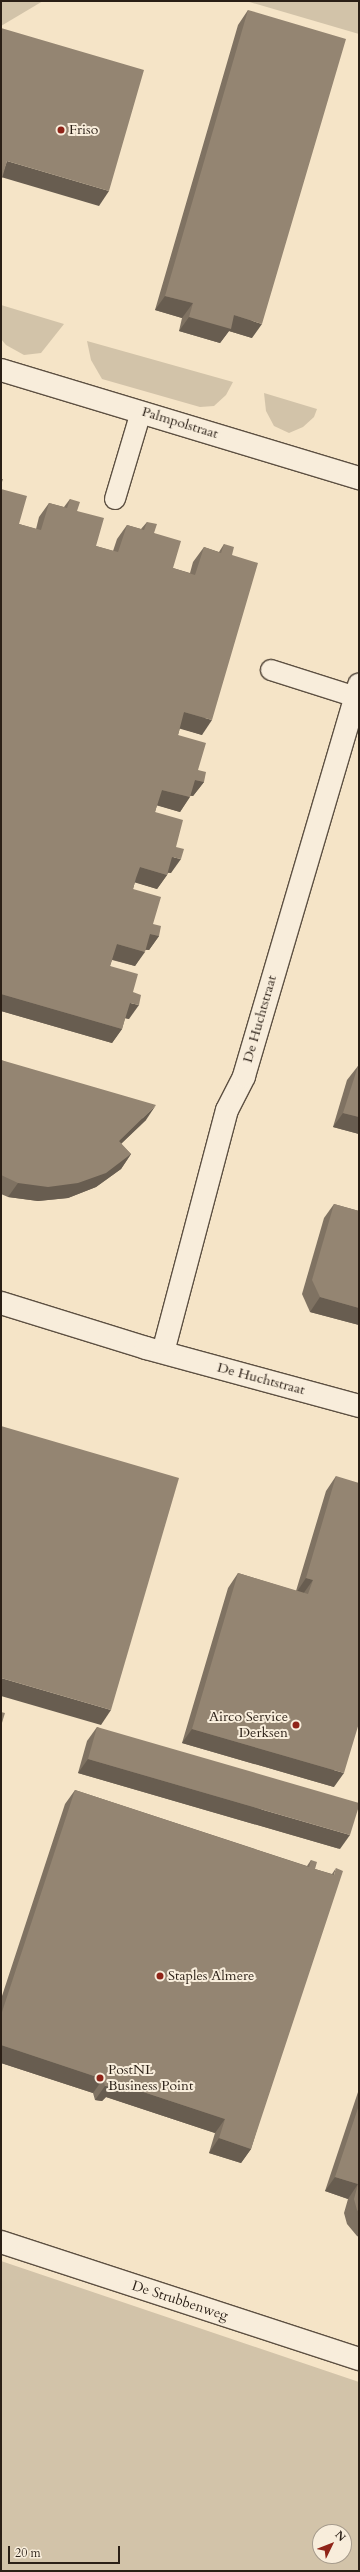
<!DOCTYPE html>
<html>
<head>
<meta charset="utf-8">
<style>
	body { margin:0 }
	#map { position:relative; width:360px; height:2572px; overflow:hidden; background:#f5e4c7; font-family:Cardo,serif }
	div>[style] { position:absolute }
	.green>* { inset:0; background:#d2c3a9 }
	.roads { filter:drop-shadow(1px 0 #5d5042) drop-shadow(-1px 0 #5d5042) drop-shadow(0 1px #5d5042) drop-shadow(0 -1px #5d5042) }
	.lane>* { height:20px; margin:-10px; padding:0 10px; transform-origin:10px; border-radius:10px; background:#f8eddb }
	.street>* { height:22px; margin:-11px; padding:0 11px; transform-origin:11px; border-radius:11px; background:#f8eddb }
	.wall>* { inset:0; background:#7f7262 }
	.shaded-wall>* { inset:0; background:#685d50 }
	.building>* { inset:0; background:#948572 }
	.dots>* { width:11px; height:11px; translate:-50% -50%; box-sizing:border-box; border:2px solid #f8eddb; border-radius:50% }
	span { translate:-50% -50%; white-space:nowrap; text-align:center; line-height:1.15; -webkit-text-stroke:4px #f8eddb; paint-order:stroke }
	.poi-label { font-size:14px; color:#2a1f16 }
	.left { translate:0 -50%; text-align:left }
	.right { translate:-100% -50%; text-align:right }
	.street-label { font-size:14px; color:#2a1f16 }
	.frame { position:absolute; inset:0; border:2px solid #2a1f16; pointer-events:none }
	.north { position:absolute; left:312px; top:2524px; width:40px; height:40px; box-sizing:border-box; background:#f8eddb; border:1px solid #a69b8c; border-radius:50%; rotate:47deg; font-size:11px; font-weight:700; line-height:16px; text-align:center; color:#2a1f16 }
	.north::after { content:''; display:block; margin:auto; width:14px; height:18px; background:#8f2418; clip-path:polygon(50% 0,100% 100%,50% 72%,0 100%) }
	.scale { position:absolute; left:8px; top:2546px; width:112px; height:18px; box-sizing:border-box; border:2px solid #2a1f16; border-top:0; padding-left:5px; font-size:12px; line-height:14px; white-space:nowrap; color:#2a1f16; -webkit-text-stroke:3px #f8eddb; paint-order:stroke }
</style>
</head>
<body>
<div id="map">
	<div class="green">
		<i style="clip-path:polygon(1px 1px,43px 1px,1px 26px)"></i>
		<i style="clip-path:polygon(246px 1px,359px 1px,359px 34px)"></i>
		<i style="clip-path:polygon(1px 305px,64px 324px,41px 353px,24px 355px,6px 345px,1px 339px)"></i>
		<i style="clip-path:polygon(87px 341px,233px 382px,226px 395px,214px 406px,200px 407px,102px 379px,91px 360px)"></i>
		<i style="clip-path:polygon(264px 393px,317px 409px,314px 417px,303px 427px,289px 433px,274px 426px,266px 411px)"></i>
		<i style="clip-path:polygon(evenodd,1px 2261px,359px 2382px,359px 2571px,1px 2571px,1px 2261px,320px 2532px,344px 2532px,344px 2556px,320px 2556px,320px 2532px)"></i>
	</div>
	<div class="roads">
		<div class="lane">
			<i style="left:115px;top:499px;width:91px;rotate:-73.4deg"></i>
			<i style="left:271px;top:670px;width:89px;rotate:17.6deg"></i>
		</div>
		<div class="street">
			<i style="left:1px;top:370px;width:374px;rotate:16.8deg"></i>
			<i style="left:1px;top:1303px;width:152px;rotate:17.2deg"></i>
			<i style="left:146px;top:1348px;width:221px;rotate:15.2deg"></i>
			<i style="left:163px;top:1352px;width:250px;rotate:-75.2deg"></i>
			<i style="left:227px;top:1110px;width:38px;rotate:-63deg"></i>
			<i style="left:244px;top:1076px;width:408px;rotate:-73.6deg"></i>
			<i style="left:1px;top:2242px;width:377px;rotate:18.1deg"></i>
		</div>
	</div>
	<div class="wall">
		<i style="clip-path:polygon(248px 10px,252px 338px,229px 331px,220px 343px,179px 331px,182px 318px,155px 310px,238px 25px)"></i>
		<i style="clip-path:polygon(1px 489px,19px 524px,36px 529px,39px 517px,49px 503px,64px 507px,70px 499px,77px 511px,96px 546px,113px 551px,117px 539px,127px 525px,141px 529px,147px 522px,154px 533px,173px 568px,190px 573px,193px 562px,204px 547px,219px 552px,224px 544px,232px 555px,202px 735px,180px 728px,178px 735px,198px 770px,204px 782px,193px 796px,190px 796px,180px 812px,157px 805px,155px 812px,176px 847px,171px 873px,168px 873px,167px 875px,157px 889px,135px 882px,133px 889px,159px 936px,149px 950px,145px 950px,135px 966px,112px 960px,110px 966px,133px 992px,129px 1019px,125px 1018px,122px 1029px,112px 1043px,1px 1011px)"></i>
		<i style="clip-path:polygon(1px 1060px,146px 1120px,121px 1144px,131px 1154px,121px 1169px,96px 1187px,68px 1198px,38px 1201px,8px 1197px,1px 1194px)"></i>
		<i style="clip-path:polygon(359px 1065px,359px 1134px,333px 1127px,347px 1080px,358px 1066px)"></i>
		<i style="clip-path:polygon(334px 1204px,359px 1211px,359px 1325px,310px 1312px,302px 1294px,324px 1218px)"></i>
		<i style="clip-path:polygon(336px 1476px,334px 1787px,182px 1743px,228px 1588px,238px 1573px,296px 1591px,326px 1491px)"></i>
		<i style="clip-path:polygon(97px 1727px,340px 1849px,78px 1773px,87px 1741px)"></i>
		<i style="clip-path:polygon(75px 1790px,307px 1866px,311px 1860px,315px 1869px,332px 1874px,336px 1868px,251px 2149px,241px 2163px,209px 2153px,215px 2133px,106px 2097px,102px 2101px,95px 2100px,93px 2093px,1px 2063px,1px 1999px,65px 1804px)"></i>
		<i style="clip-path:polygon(359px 2089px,359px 2237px,357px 2236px,347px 2224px,344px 2213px,348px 2199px,325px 2191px)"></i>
	</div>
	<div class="shaded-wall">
		<i style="clip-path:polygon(7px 161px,109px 191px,99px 206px,1px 177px)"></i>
		<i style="clip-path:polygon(165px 296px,193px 303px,182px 318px,155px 310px)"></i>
		<i style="clip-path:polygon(234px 315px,262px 324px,252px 338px,229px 331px,220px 343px,179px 331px,189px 317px)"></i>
		<i style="clip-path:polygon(184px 712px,212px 720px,202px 735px,174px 727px)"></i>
		<i style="clip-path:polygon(195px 780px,204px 782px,193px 796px,185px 794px)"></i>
		<i style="clip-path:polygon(162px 790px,190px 797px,180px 812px,152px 804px)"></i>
		<i style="clip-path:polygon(172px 857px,181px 859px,171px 873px,162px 871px)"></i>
		<i style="clip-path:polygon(140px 867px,167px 875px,157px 889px,130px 881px)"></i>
		<i style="clip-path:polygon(150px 934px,159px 936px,149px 950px,140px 948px)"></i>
		<i style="clip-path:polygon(117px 944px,145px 952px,135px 966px,107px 958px)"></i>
		<i style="clip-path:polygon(1px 994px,122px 1029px,112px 1043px,1px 1011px)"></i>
		<i style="clip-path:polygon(130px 1003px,139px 1005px,129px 1019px,120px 1017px)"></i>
		<i style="clip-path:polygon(156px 1105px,146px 1120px,108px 1156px,119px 1141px)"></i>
		<i style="clip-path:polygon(343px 1113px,359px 1117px,359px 1134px,333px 1127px)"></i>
		<i style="clip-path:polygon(131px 1154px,121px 1169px,96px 1187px,68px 1198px,38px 1201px,8px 1197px,18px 1183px)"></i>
		<i style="clip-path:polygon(320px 1297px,359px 1308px,359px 1325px,310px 1312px)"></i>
		<i style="clip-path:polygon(306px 1578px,313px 1580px,303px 1594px,296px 1593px)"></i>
		<i style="clip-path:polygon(1px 1678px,111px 1710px,101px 1725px,1px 1696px)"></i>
		<i style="clip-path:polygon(192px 1729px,344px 1773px,334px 1787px,182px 1743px)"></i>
		<i style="clip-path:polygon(88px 1759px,350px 1835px,340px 1849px,78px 1773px)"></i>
		<i style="clip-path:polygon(1px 2045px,103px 2079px,93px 2093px,1px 2063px)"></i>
		<i style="clip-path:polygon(116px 2083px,225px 2119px,215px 2133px,106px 2097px,102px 2101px,95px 2100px,105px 2086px)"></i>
		<i style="clip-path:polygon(219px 2138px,251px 2149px,241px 2163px,209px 2153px)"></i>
		<i style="clip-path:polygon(335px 2177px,358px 2184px,348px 2199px,325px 2191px)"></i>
	</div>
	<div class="building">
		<i style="clip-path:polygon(248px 10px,346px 39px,262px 324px,234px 315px,231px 329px,189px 317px,193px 303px,165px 296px)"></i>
		<i style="clip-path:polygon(1px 28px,144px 70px,109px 191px,7px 161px,1px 182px)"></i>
		<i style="clip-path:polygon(1px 479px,3px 479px,1px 485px)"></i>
		<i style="clip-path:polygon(1px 489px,27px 496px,19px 524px,41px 530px,49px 503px,67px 508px,70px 499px,80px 502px,77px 511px,104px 518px,96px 546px,118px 552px,127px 525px,144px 530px,147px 522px,157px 524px,154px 533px,181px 541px,173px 568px,195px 575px,204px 547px,221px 553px,224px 544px,234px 547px,232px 555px,258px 563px,212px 720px,184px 712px,178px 735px,206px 743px,198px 770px,206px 772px,204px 782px,195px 780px,190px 797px,162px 790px,155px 812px,183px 820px,176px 847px,184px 849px,181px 859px,172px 857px,167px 875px,140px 867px,136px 878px,133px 889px,161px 897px,153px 924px,161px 926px,159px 936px,150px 934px,145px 952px,117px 944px,110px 966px,138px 974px,133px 992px,141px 995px,139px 1005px,130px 1003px,122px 1029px,1px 994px)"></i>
		<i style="clip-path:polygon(1px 1060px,156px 1105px,119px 1141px,131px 1154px,106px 1173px,78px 1183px,48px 1187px,18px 1183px,1px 1175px)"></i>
		<i style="clip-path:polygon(359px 1065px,359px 1117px,343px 1113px,358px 1066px)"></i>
		<i style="clip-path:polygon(334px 1204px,359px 1211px,359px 1308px,320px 1297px,312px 1280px)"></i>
		<i style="clip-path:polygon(1px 1426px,179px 1478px,111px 1710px,1px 1678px)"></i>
		<i style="clip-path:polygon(336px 1476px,359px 1483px,359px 1604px,358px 1608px,359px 1609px,359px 1723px,344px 1773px,192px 1729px,238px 1573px,308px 1594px,313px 1580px,306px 1578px)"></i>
		<i style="clip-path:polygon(1px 1712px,5px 1713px,1px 1726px)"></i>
		<i style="clip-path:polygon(97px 1727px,359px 1803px,359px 1806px,350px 1835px,88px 1759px)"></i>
		<i style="clip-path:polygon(75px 1790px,309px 1867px,311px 1860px,317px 1862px,315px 1869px,334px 1875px,336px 1868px,343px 1871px,251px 2149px,219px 2138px,225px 2119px,116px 2083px,112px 2087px,105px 2086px,103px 2079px,1px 2045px,1px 2015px)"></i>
		<i style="clip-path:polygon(359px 2105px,359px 2212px,357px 2210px,354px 2199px,358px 2184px,335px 2177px)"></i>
	</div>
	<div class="dots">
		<i style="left:61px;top:130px;background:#8f2418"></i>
		<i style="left:296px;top:1725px;background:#8f2418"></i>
		<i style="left:160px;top:1976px;background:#8f2418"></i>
		<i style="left:100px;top:2078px;background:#8f2418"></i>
	</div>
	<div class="poi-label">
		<span class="left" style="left:69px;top:130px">Friso</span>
		<span class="right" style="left:288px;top:1725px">Airco Service<br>Derksen</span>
		<span class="left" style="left:168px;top:1976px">Staples Almere</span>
		<span class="left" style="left:108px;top:2078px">PostNL<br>Business Point</span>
	</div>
	<div class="street-label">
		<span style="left:180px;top:423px;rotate:17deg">Palmpolstraat</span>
		<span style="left:260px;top:1019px;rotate:-74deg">De Huchtstraat</span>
		<span style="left:261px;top:1379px;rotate:15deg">De Huchtstraat</span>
		<span style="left:180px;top:2301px;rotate:18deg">De Strubbenweg</span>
	</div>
	<div class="frame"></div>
	<div class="north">N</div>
	<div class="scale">20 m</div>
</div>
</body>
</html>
